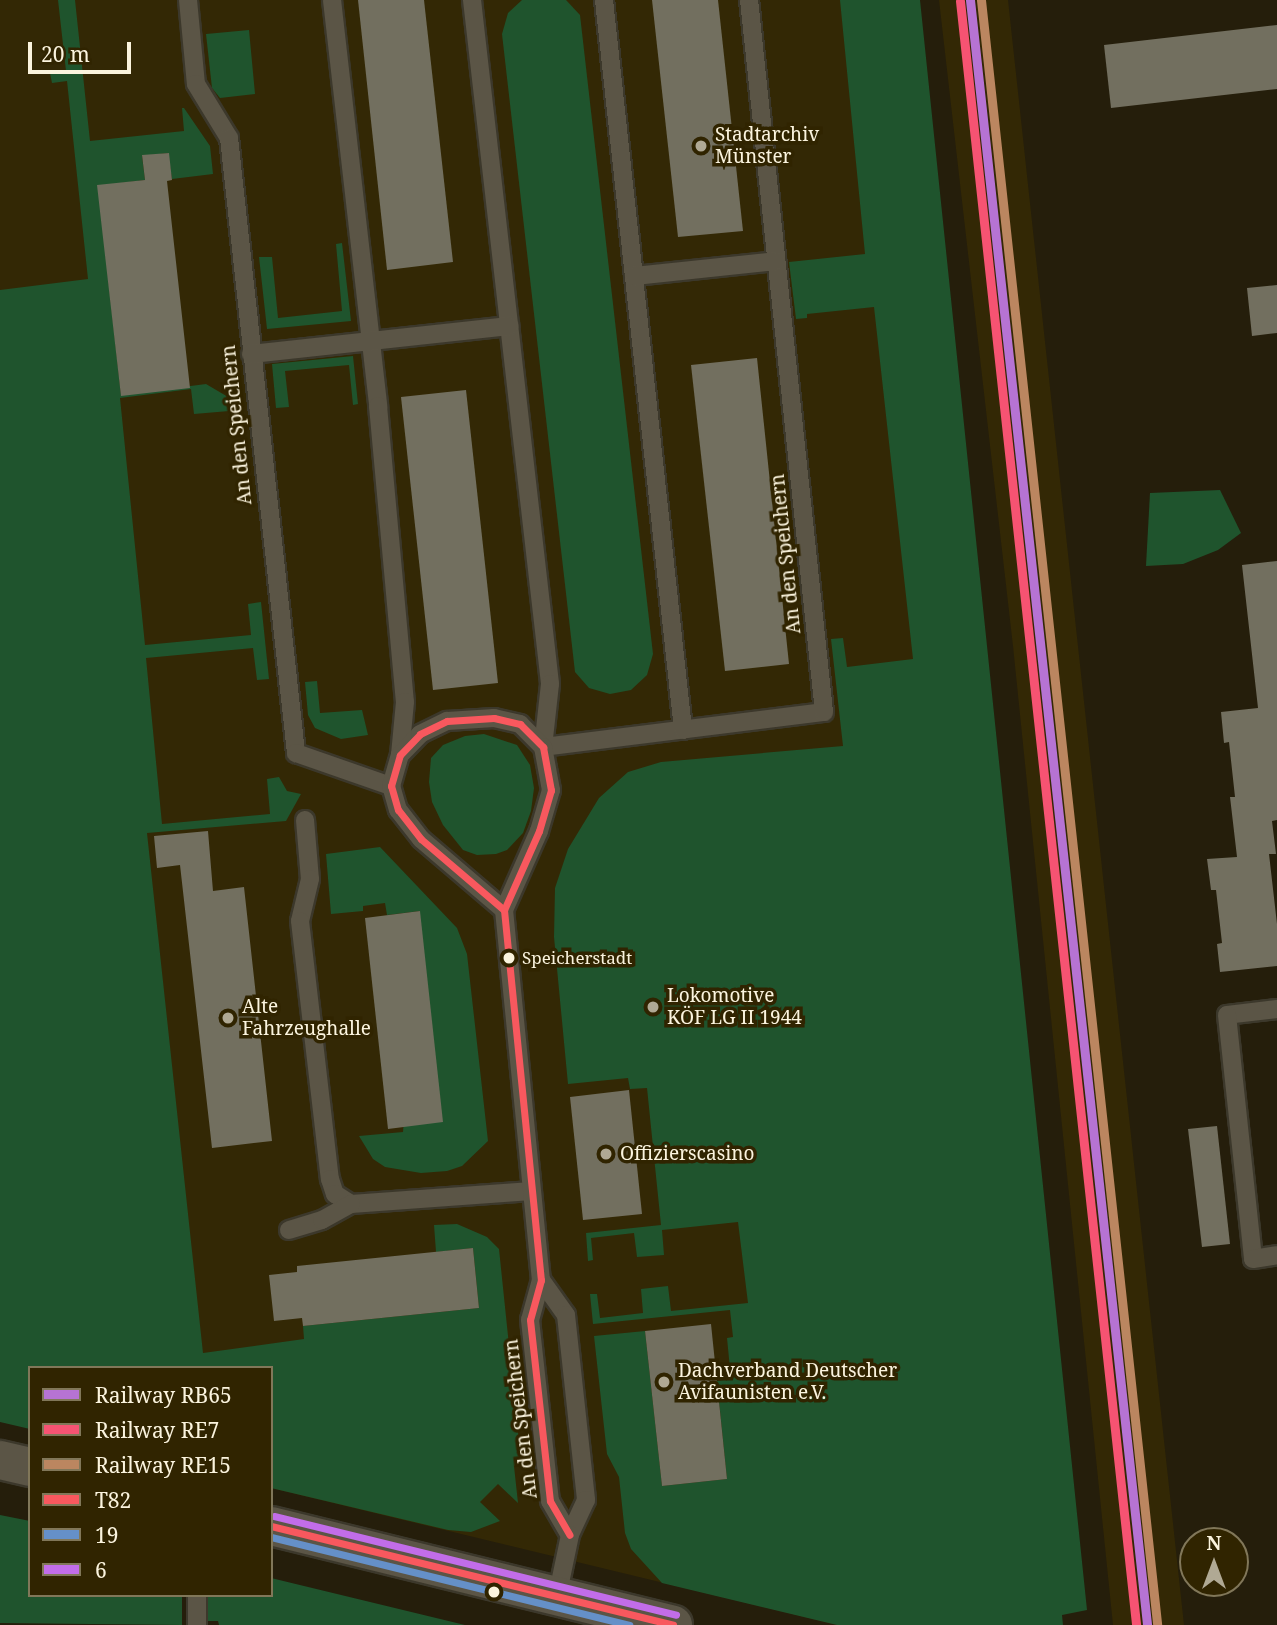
<!DOCTYPE html>
<html>
<head>
<meta charset="utf-8">
<style>
	body { margin:0 }
	#map { position:relative; width:1277px; height:1625px; overflow:hidden; background:#251e0b; font-family:"Noto Serif",serif }
	div>[style] { position:absolute }
	.built>* { inset:0; background:#332805 }
	.green>* { inset:0; background:#1f542d }
	.building>* { inset:0; background:#726f5f }
	.roads { filter:drop-shadow(2px 0 #3c382b) drop-shadow(-2px 0 #3c382b) drop-shadow(0 2px #3c382b) drop-shadow(0 -2px #3c382b) }
	.service>* { height:18px; margin:-9px; padding:0 9px; transform-origin:9px; border-radius:9px; background:#5b5546 }
	.tertiary>* { height:38px; margin:-19px; padding:0 19px; transform-origin:19px; border-radius:19px; background:#5b5546 }
	.bus-1>* { height:7px; margin:-3.5px; padding:0 3.5px; transform-origin:3.5px; border-radius:3.5px; background:#f8585e }
	.bus-2>* { height:7px; margin:-3.5px; padding:0 3.5px; transform-origin:3.5px; border-radius:3.5px; background:#6590c8 }
	.bus-3>* { height:7px; margin:-3.5px; padding:0 3.5px; transform-origin:3.5px; border-radius:3.5px; background:#c26de9 }
	.rail-1>* { height:9px; margin:-4.5px; padding:0 4.5px; transform-origin:4.5px; border-radius:4.5px; background:#b673d3 }
	.rail-2>* { height:9px; margin:-4.5px; padding:0 4.5px; transform-origin:4.5px; border-radius:4.5px; background:#f65372 }
	.rail-3>* { height:9px; margin:-4.5px; padding:0 4.5px; transform-origin:4.5px; border-radius:4.5px; background:#bb8660 }
	.dots>* { width:19px; height:19px; translate:-50% -50%; box-sizing:border-box; border:4px solid #302400; border-radius:50% }
	span { translate:-50% -50%; white-space:nowrap; text-align:center; line-height:1.15; -webkit-text-stroke:7px #302400; paint-order:stroke }
	.bus-label { font-size:17px; color:#fbf4de }
	.left { translate:0 -50%; text-align:left }
	.poi-label { font-size:19px; color:#fbf4de }
	.street-label { font-size:19px; color:#fbf4de }
	.legend { position:absolute; left:28px; top:1366px; width:245px; height:231px; box-sizing:border-box; background:#302400; border:2px solid #817759; margin:0; padding:9px 12px; list-style:none; font-size:21px; color:#fbf4de }
	.legend li { display:flex; align-items:center; gap:14px; height:35px }
	.legend b { width:35px; border:2px solid #817759 }
	.north { position:absolute; left:1179px; top:1527px; width:70px; height:70px; box-sizing:border-box; background:#302400; border:2px solid #817759; border-radius:50%; rotate:0deg; font-size:19px; font-weight:700; line-height:28px; text-align:center; color:#fbf4de }
	.north::after { content:''; display:block; margin:auto; width:24px; height:32px; background:#b0a994; clip-path:polygon(50% 0,100% 100%,50% 72%,0 100%) }
	.scale { position:absolute; left:28px; top:42px; width:103px; height:32px; box-sizing:border-box; border:4px solid #fbf4de; border-top:0; padding-left:9px; font-size:21px; line-height:24px; white-space:nowrap; color:#fbf4de; -webkit-text-stroke:5px #302400; paint-order:stroke }
</style>
</head>
<body>
<div id="map">
	<div class="built">
		<i style="clip-path:polygon(0 0,883px 0,1056px 1625px,837px 1625px,271px 1488px,271px 1368px,204px 1368px,0 290px)"></i>
		<i style="clip-path:polygon(939px 0,1008px 0,1184px 1625px,1113px 1625px,1013px 646px)"></i>
	</div>
	<div class="green">
		<i style="clip-path:polygon(58px 0,75px 0,90px 141px,184px 131px,182px 108px,184px 108px,210px 146px,213px 174px,172px 179px,168px 153px,142px 156px,145px 180px,98px 186px,121px 395px,206px 384px,240px 404px,241px 410px,194px 414px,191px 389px,120px 398px,145px 645px,251px 635px,248px 604px,261px 602px,269px 679px,257px 680px,253px 648px,146px 658px,162px 824px,270px 814px,267px 779px,279px 777px,287px 791px,301px 794px,286px 821px,147px 833px,203px 1353px,304px 1339px,303px 1326px,479px 1308px,473px 1248px,436px 1252px,434px 1225px,457px 1224px,487px 1237px,499px 1249px,521px 1461px,514px 1466px,518px 1503px,498px 1484px,480px 1502px,500px 1521px,471px 1532px,448px 1530px,271px 1488px,271px 1368px,30px 1368px,30px 1429px,0 1422px,0 290px,88px 279px,67px 81px,52px 83px,50px 73px,66px 71px)"></i>
		<i style="clip-path:polygon(522px 0,566px 0,580px 15px,653px 654px,647px 675px,631px 690px,610px 694px,589px 688px,575px 672px,502px 34px,508px 13px)"></i>
		<i style="clip-path:polygon(840px 0,920px 0,1087px 1610px,1062px 1615px,1063px 1625px,837px 1625px,662px 1583px,631px 1549px,625px 1533px,619px 1477px,607px 1454px,594px 1336px,645px 1331px,662px 1486px,727px 1479px,717px 1381px,731px 1379px,727px 1338px,733px 1337px,730px 1310px,593px 1324px,590px 1294px,597px 1294px,600px 1318px,643px 1313px,641px 1289px,668px 1286px,671px 1311px,748px 1303px,738px 1222px,662px 1230px,664px 1255px,637px 1257px,634px 1233px,591px 1238px,593px 1260px,588px 1261px,586px 1233px,661px 1225px,647px 1088px,630px 1089px,628px 1078px,568px 1084px,554px 937px,555px 888px,568px 849px,599px 798px,628px 772px,661px 762px,843px 746px,831px 639px,843px 638px,847px 667px,913px 659px,874px 307px,807px 314px,807px 318px,796px 319px,789px 262px,865px 254px)"></i>
		<i style="clip-path:polygon(249px 30px,255px 94px,220px 98px,212px 88px,206px 34px)"></i>
		<i style="clip-path:polygon(342px 243px,351px 321px,267px 329px,259px 257px,272px 257px,278px 318px,342px 311px,336px 244px)"></i>
		<i style="clip-path:polygon(353px 356px,358px 404px,353px 405px,349px 365px,285px 371px,289px 407px,276px 408px,272px 364px)"></i>
		<i style="clip-path:polygon(1220px 490px,1241px 533px,1218px 550px,1183px 564px,1146px 566px,1150px 493px)"></i>
		<i style="clip-path:polygon(317px 681px,320px 713px,362px 710px,368px 735px,341px 739px,315px 728px,308px 715px,305px 682px)"></i>
		<i style="clip-path:polygon(484px 734px,517px 745px,530px 765px,534px 788px,531px 811px,523px 833px,507px 850px,496px 854px,477px 855px,463px 850px,443px 825px,432px 802px,429px 782px,431px 758px,443px 745px,465px 736px)"></i>
		<i style="clip-path:polygon(380px 847px,457px 928px,467px 954px,488px 1141px,462px 1166px,447px 1171px,421px 1173px,385px 1167px,373px 1159px,359px 1136px,403px 1132px,420px 911px,387px 915px,385px 903px,363px 906px,363px 911px,331px 914px,326px 854px)"></i>
		<i style="clip-path:polygon(0 1515px,30px 1521px,30px 1595px,182px 1595px,182px 1625px,0 1623px)"></i>
		<i style="clip-path:polygon(271px 1578px,465px 1625px,219px 1625px,218px 1621px,205px 1621px,203px 1595px,271px 1595px)"></i>
	</div>
	<div class="building">
		<i style="clip-path:polygon(358px 0,424px 0,453px 262px,387px 270px)"></i>
		<i style="clip-path:polygon(652px 0,718px 0,743px 231px,678px 237px)"></i>
		<i style="clip-path:polygon(1277px 25px,1277px 89px,1111px 108px,1104px 45px)"></i>
		<i style="clip-path:polygon(169px 153px,172px 180px,167px 181px,190px 388px,121px 396px,97px 185px,145px 180px,142px 155px)"></i>
		<i style="clip-path:polygon(1277px 285px,1277px 333px,1252px 336px,1247px 288px)"></i>
		<i style="clip-path:polygon(757px 358px,789px 664px,725px 671px,691px 365px)"></i>
		<i style="clip-path:polygon(466px 390px,498px 683px,433px 690px,401px 397px)"></i>
		<i style="clip-path:polygon(1277px 561px,1277px 820px,1272px 821px,1276px 854px,1269px 854px,1277px 924px,1277px 966px,1220px 972px,1217px 944px,1222px 943px,1216px 890px,1211px 890px,1207px 859px,1237px 857px,1230px 797px,1235px 797px,1229px 742px,1224px 743px,1221px 712px,1258px 708px,1242px 565px)"></i>
		<i style="clip-path:polygon(208px 831px,213px 891px,244px 887px,272px 1141px,212px 1148px,180px 865px,157px 868px,154px 836px)"></i>
		<i style="clip-path:polygon(420px 911px,443px 1122px,388px 1129px,365px 918px)"></i>
		<i style="clip-path:polygon(629px 1090px,642px 1214px,583px 1220px,570px 1097px)"></i>
		<i style="clip-path:polygon(1217px 1126px,1230px 1244px,1202px 1247px,1188px 1129px)"></i>
		<i style="clip-path:polygon(473px 1248px,479px 1308px,303px 1326px,302px 1318px,274px 1321px,269px 1275px,297px 1272px,297px 1266px)"></i>
		<i style="clip-path:polygon(711px 1324px,727px 1479px,662px 1486px,645px 1331px)"></i>
	</div>
	<div class="roads">
		<div class="service">
			<i style="left:188px;top:0;width:84px;rotate:84.6deg"></i>
			<i style="left:196px;top:84px;width:63px;rotate:58.6deg"></i>
			<i style="left:229px;top:138px;width:619px;rotate:83.78deg"></i>
			<i style="left:296px;top:753px;width:101px;rotate:19.2deg"></i>
			<i style="left:332px;top:0;width:409px;rotate:83.5deg"></i>
			<i style="left:378px;top:406px;width:297px;rotate:84.8deg"></i>
			<i style="left:405px;top:702px;width:53px;rotate:95.4deg"></i>
			<i style="left:472px;top:0;width:688px;rotate:83.49deg"></i>
			<i style="left:550px;top:684px;width:63px;rotate:96.3deg"></i>
			<i style="left:543px;top:747px;width:283px;rotate:-7.1deg"></i>
			<i style="left:824px;top:712px;width:716px;rotate:-96.01deg"></i>
			<i style="left:604px;top:0;width:734px;rotate:83.82deg"></i>
			<i style="left:634px;top:276px;width:143px;rotate:-6deg"></i>
			<i style="left:251px;top:354px;width:260px;rotate:-6.2deg"></i>
			<i style="left:305px;top:820px;width:59px;rotate:85.2deg"></i>
			<i style="left:310px;top:879px;width:43px;rotate:103.4deg"></i>
			<i style="left:300px;top:921px;width:260px;rotate:83.4deg"></i>
			<i style="left:330px;top:1179px;width:16px;rotate:72deg"></i>
			<i style="left:335px;top:1194px;width:19px;rotate:32deg"></i>
			<i style="left:351px;top:1204px;width:181px;rotate:-4.1deg"></i>
			<i style="left:504px;top:910px;width:109px;rotate:-139.5deg"></i>
			<i style="left:421px;top:839px;width:37px;rotate:-128deg"></i>
			<i style="left:398px;top:810px;width:25px;rotate:-106deg"></i>
			<i style="left:391px;top:786px;width:32px;rotate:-74deg"></i>
			<i style="left:400px;top:755px;width:29px;rotate:-46deg"></i>
			<i style="left:420px;top:734px;width:30px;rotate:-26deg"></i>
			<i style="left:447px;top:721px;width:47px;rotate:-3.7deg"></i>
			<i style="left:494px;top:718px;width:27px;rotate:13deg"></i>
			<i style="left:520px;top:724px;width:33px;rotate:45deg"></i>
			<i style="left:543px;top:747px;width:44px;rotate:79.5deg"></i>
			<i style="left:551px;top:790px;width:43px;rotate:106.3deg"></i>
			<i style="left:539px;top:831px;width:86px;rotate:113.9deg"></i>
			<i style="left:504px;top:910px;width:372px;rotate:84.3deg"></i>
			<i style="left:541px;top:1280px;width:41px;rotate:105.4deg"></i>
			<i style="left:530px;top:1320px;width:182px;rotate:83.7deg"></i>
			<i style="left:550px;top:1501px;width:39px;rotate:60deg"></i>
			<i style="left:1277px;top:1009px;width:50px;rotate:173.2deg"></i>
			<i style="left:1227px;top:1015px;width:245px;rotate:83.9deg"></i>
			<i style="left:1253px;top:1259px;width:24px;rotate:-9deg"></i>
			<i style="left:289px;top:1230px;width:34px;rotate:-17deg"></i>
			<i style="left:322px;top:1220px;width:33px;rotate:-29deg"></i>
			<i style="left:541px;top:1280px;width:43px;rotate:54.5deg"></i>
			<i style="left:566px;top:1315px;width:186px;rotate:83.8deg"></i>
			<i style="left:586px;top:1500px;width:38px;rotate:115deg"></i>
			<i style="left:570px;top:1535px;width:63px;rotate:101.8deg"></i>
			<i style="left:197px;top:1595px;width:30px;rotate:90deg"></i>
		</div>
		<div class="tertiary">
			<i style="left:0;top:1460px;width:31px;rotate:13deg"></i>
			<i style="left:271px;top:1526px;width:414px;rotate:13.8deg"></i>
		</div>
	</div>
	<div class="bus-1">
		<i style="left:494px;top:718px;width:27px;rotate:13deg"></i>
		<i style="left:520px;top:724px;width:33px;rotate:45deg"></i>
		<i style="left:543px;top:747px;width:44px;rotate:79.5deg"></i>
		<i style="left:551px;top:790px;width:43px;rotate:106.3deg"></i>
		<i style="left:539px;top:831px;width:86px;rotate:113.9deg"></i>
		<i style="left:504px;top:910px;width:109px;rotate:-139.5deg"></i>
		<i style="left:421px;top:839px;width:37px;rotate:-128deg"></i>
		<i style="left:398px;top:810px;width:25px;rotate:-106deg"></i>
		<i style="left:391px;top:786px;width:32px;rotate:-74deg"></i>
		<i style="left:400px;top:755px;width:29px;rotate:-46deg"></i>
		<i style="left:420px;top:734px;width:30px;rotate:-26deg"></i>
		<i style="left:447px;top:721px;width:47px;rotate:-3.7deg"></i>
		<i style="left:504px;top:910px;width:372px;rotate:84.3deg"></i>
		<i style="left:541px;top:1280px;width:41px;rotate:105.4deg"></i>
		<i style="left:530px;top:1320px;width:182px;rotate:83.7deg"></i>
		<i style="left:550px;top:1501px;width:39px;rotate:60deg"></i>
		<i style="left:271px;top:1526px;width:414px;rotate:13.8deg"></i>
	</div>
	<div class="bus-2">
		<i style="left:271px;top:1537px;width:369px;rotate:13.8deg"></i>
	</div>
	<div class="bus-3">
		<i style="left:274px;top:1516px;width:414px;rotate:13.8deg"></i>
	</div>
	<div class="rail-1">
		<i style="left:970px;top:0;width:1635px;rotate:83.78deg"></i>
	</div>
	<div class="rail-2">
		<i style="left:960px;top:1px;width:1634px;rotate:83.81deg"></i>
	</div>
	<div class="rail-3">
		<i style="left:981px;top:0;width:1634px;rotate:83.81deg"></i>
	</div>
	<div class="dots">
		<i style="left:701px;top:146px;background:#b0a994"></i>
		<i style="left:509px;top:958px;background:#fbf4de"></i>
		<i style="left:653px;top:1007px;background:#b0a994"></i>
		<i style="left:228px;top:1018px;background:#b0a994"></i>
		<i style="left:606px;top:1154px;background:#b0a994"></i>
		<i style="left:664px;top:1382px;background:#b0a994"></i>
		<i style="left:494px;top:1592px;background:#fbf4de"></i>
	</div>
	<div class="bus-label">
		<span class="left" style="left:522px;top:958px">Speicherstadt</span>
	</div>
	<div class="poi-label">
		<span class="left" style="left:715px;top:146px">Stadtarchiv<br>Münster</span>
		<span class="left" style="left:667px;top:1007px">Lokomotive<br>KÖF LG II 1944</span>
		<span class="left" style="left:242px;top:1018px">Alte<br>Fahrzeughalle</span>
		<span class="left" style="left:620px;top:1154px">Offizierscasino</span>
		<span class="left" style="left:678px;top:1382px">Dachverband Deutscher<br>Avifaunisten e.V.</span>
	</div>
	<div class="street-label">
		<span style="left:237px;top:425px;rotate:-96deg">An den Speichern</span>
		<span style="left:786px;top:554px;rotate:-96deg">An den Speichern</span>
		<span style="left:521px;top:1419px;rotate:-97deg">An den Speichern</span>
	</div>
	<ul class="legend">
	<li><b style="height:9px;background:#b673d3"></b>Railway RB65</li>
	<li><b style="height:9px;background:#f65372"></b>Railway RE7</li>
	<li><b style="height:9px;background:#bb8660"></b>Railway RE15</li>
	<li><b style="height:9px;background:#f8585e"></b>T82</li>
	<li><b style="height:9px;background:#6590c8"></b>19</li>
	<li><b style="height:9px;background:#c26de9"></b>6</li>
	</ul>
	<div class="north">N</div>
	<div class="scale">20 m</div>
</div>
</body>
</html>
